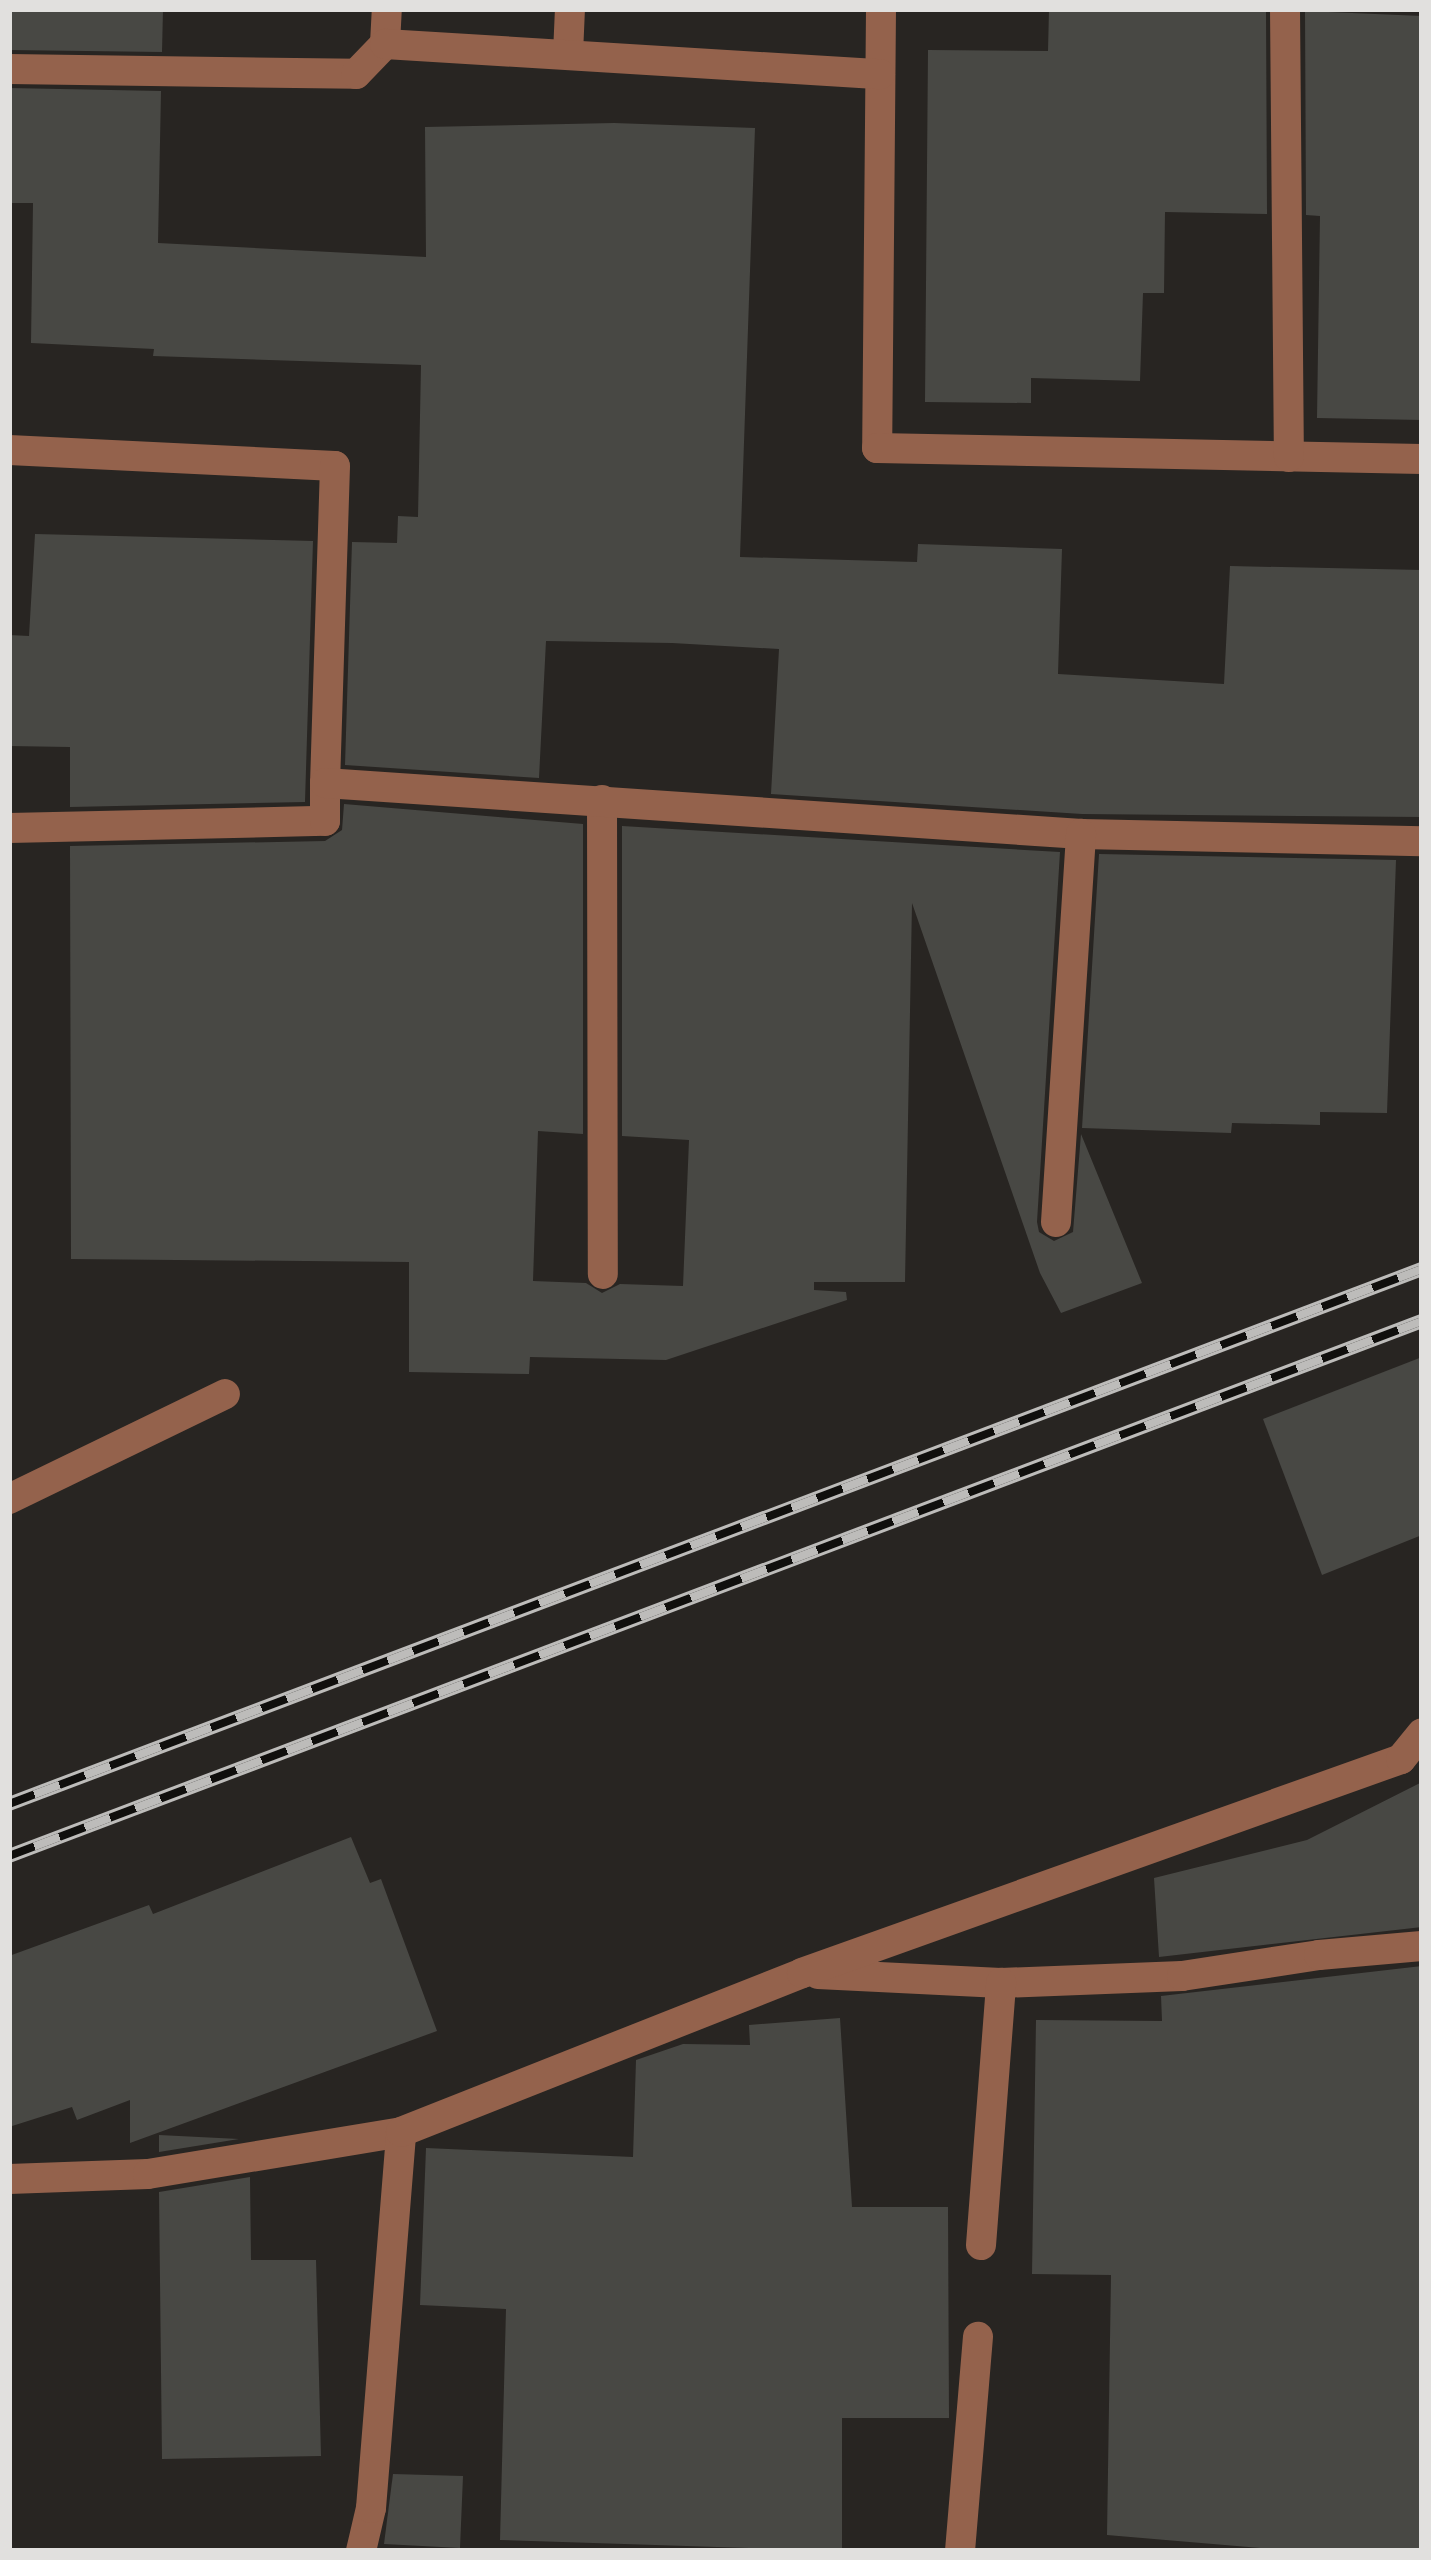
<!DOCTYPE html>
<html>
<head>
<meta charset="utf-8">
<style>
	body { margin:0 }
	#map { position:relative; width:1431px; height:2560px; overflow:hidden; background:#282522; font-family:Figtree,sans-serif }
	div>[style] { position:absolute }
	.building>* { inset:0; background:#484844 }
	.minor>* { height:30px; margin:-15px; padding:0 15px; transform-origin:15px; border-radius:15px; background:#94624c }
	.rail>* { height:14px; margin-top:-7px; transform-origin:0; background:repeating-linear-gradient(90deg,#100f0d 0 27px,#bdbcba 0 54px); box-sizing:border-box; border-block:3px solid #bdbcba }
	span { translate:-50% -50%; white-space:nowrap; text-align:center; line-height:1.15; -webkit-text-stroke:9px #100f0d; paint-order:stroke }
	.frame { position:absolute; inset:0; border:12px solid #e1e0de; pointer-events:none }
</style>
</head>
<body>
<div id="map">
	<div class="building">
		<i style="clip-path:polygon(9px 9px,163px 9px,162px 52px,9px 50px)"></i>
		<i style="clip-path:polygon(1049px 9px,1266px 10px,1267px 214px,1165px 212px,1164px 293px,1143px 293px,1140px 381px,1031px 378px,1031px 403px,925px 402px,928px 50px,1048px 51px)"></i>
		<i style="clip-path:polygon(1305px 11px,1422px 16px,1422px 420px,1317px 418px,1320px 216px,1306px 215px)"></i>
		<i style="clip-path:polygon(9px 88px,161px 91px,158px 243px,426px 257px,425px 127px,614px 123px,755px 128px,740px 557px,917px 562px,918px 544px,1062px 549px,1058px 674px,1224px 684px,1230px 566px,1422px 570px,1422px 817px,1082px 814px,771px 794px,779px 649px,672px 643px,546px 641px,539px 778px,345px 765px,352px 542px,397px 543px,398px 516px,418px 517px,421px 365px,153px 356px,154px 349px,31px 343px,33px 203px,9px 203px)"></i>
		<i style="clip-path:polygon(35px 534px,313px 541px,305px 802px,70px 807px,70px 747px,9px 746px,9px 635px,29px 636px)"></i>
		<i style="clip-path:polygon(344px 804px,583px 824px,583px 1134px,538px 1131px,533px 1281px,586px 1283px,602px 1293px,620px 1284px,683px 1286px,689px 1140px,622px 1136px,622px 826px,1060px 852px,1037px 1222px,1039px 1232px,1054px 1241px,1073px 1232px,1081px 1134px,1142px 1283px,1061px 1313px,1040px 1273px,912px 903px,905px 1282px,814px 1282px,814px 1290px,846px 1292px,847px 1300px,666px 1360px,530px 1357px,529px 1374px,409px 1372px,409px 1262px,71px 1259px,70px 846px,325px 841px,342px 830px)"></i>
		<i style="clip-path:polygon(1099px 854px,1396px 860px,1387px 1113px,1320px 1112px,1320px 1125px,1232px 1123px,1231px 1133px,1082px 1128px)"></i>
		<i style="clip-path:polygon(1422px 1357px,1422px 1535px,1322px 1575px,1263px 1419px)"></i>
		<i style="clip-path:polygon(1422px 1782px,1422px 1927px,1159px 1957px,1154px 1878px,1307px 1840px)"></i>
		<i style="clip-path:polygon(351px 1837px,370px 1883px,381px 1879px,437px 2031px,130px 2143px,130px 2100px,77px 2120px,72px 2107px,9px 2127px,9px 1956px,149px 1905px,153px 1914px)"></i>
		<i style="clip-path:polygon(1422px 1966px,1422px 2551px,1295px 2551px,1107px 2535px,1111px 2275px,1032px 2274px,1036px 2020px,1162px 2021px,1161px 1996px)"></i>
		<i style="clip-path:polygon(840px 2018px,852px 2207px,948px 2207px,949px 2418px,842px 2418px,842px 2551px,500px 2540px,506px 2309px,420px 2305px,426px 2148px,633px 2157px,636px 2060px,683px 2044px,750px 2045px,749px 2025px)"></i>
		<i style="clip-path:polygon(159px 2135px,239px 2139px,159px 2152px)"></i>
		<i style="clip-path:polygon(250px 2177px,251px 2260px,316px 2260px,321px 2456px,162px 2459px,159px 2192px)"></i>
		<i style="clip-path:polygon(393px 2474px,463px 2476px,460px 2548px,384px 2544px)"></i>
	</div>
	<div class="minor">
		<i style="left:881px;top:9px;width:439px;rotate:90.5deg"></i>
		<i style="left:877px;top:448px;width:545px;rotate:1.16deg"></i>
		<i style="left:1285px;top:9px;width:448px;rotate:89.5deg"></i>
		<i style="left:385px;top:44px;width:35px;rotate:-87deg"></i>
		<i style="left:568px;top:54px;width:45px;rotate:-87.5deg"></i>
		<i style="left:9px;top:69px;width:347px;rotate:0.8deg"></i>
		<i style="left:356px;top:74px;width:42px;rotate:-46deg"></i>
		<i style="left:385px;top:44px;width:496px;rotate:3.5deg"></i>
		<i style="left:9px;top:450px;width:326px;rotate:2.8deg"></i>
		<i style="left:335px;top:466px;width:317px;rotate:91.8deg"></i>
		<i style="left:602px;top:800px;width:474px;rotate:89.9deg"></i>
		<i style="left:9px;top:828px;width:316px;rotate:-1.3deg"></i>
		<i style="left:325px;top:821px;width:38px;rotate:-90deg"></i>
		<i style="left:325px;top:783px;width:758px;rotate:3.86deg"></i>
		<i style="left:1081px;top:834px;width:341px;rotate:1.2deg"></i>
		<i style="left:1056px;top:1222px;width:389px;rotate:-86.3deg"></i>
		<i style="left:9px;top:1499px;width:240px;rotate:-25.9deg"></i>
		<i style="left:818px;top:1974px;width:183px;rotate:2.8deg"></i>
		<i style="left:1001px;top:1983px;width:181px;rotate:-2.2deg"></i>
		<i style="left:1182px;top:1976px;width:139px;rotate:-8.7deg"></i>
		<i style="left:1319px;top:1955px;width:103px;rotate:-5deg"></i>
		<i style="left:9px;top:2179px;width:139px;rotate:-2.1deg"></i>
		<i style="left:148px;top:2174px;width:256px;rotate:-9.4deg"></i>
		<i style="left:981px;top:2245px;width:263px;rotate:-85.6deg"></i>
		<i style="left:361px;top:2551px;width:44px;rotate:-76.9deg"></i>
		<i style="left:371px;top:2508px;width:377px;rotate:-85.4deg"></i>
		<i style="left:401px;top:2132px;width:431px;rotate:-21.6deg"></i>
		<i style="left:802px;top:1973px;width:636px;rotate:-19.66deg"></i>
		<i style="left:1401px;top:1759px;width:33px;rotate:-51deg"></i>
		<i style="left:960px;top:2551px;width:215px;rotate:-85.2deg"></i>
	</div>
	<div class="rail">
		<i style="left:9px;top:1804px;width:1511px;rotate:-20.74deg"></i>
		<i style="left:9px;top:1856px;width:1511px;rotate:-20.74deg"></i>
	</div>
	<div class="frame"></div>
</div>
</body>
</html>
